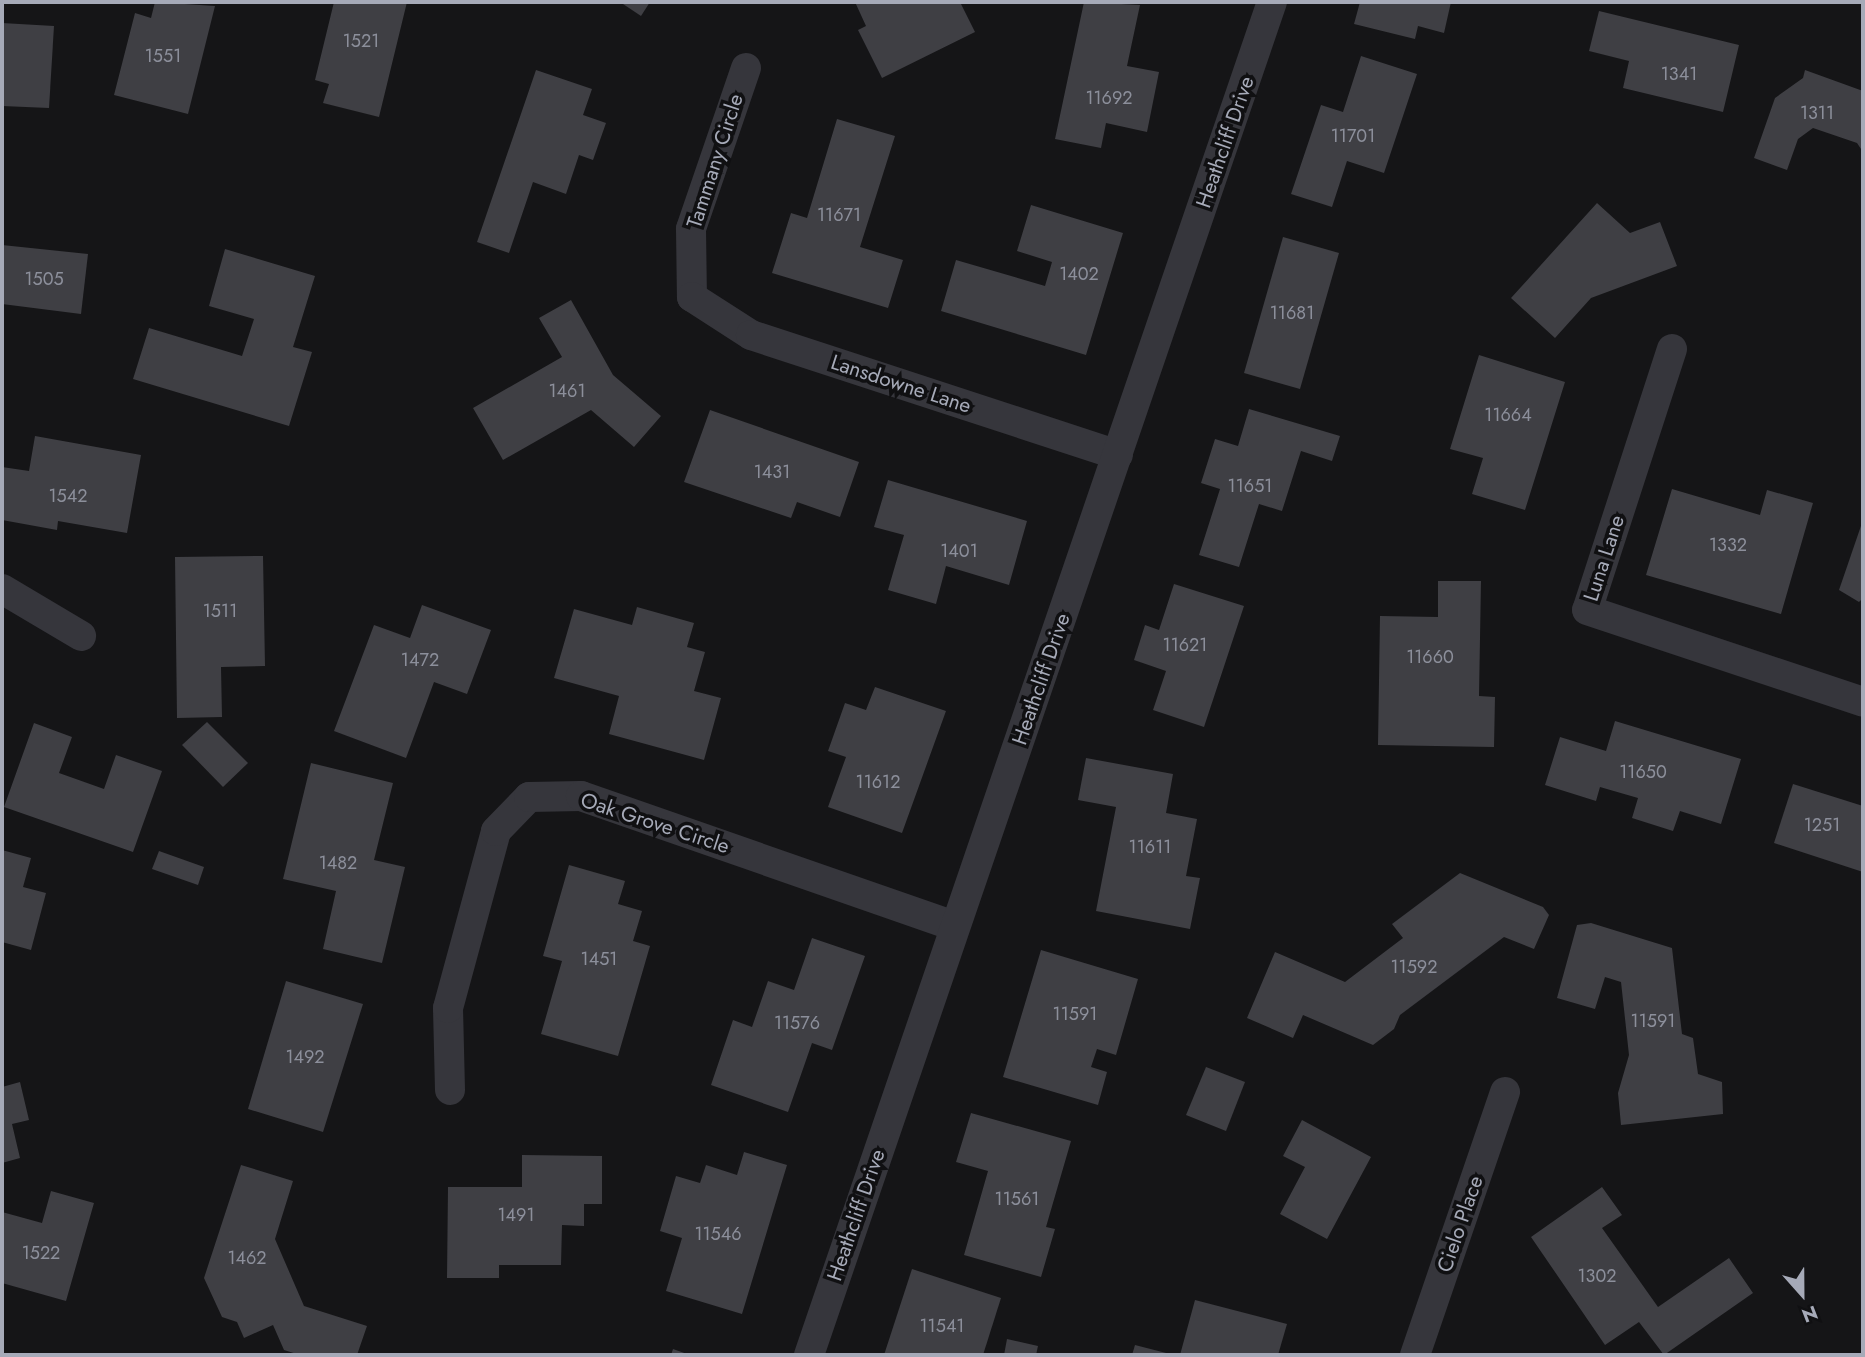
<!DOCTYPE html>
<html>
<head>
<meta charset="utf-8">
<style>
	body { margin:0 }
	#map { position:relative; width:1865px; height:1357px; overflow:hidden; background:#151517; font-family:Jost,sans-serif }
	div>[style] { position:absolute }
	.building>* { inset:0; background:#3f3f44 }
	.minor>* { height:30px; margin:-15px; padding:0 15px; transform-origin:15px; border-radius:15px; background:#36363c }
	span { translate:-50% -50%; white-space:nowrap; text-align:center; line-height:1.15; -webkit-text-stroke:7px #101012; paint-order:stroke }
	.number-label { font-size:18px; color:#8c8f9b }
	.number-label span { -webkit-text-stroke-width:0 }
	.street-label { font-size:21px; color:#a6aab8 }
	.frame { position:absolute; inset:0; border:4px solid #a6aab8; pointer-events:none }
	.north { position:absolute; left:1767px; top:1259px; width:70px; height:70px; -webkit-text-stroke:5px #101012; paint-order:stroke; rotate:159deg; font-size:19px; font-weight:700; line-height:28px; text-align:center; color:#a6aab8 }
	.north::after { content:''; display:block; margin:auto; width:24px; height:32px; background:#a6aab8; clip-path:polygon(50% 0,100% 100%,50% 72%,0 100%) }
</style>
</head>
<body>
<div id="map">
	<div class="building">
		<i style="clip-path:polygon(155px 2px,215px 6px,188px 114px,114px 95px,135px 13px,151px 18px)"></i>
		<i style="clip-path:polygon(334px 2px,407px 2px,379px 117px,323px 103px,329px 84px,315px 80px)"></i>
		<i style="clip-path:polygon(620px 2px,650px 2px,641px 16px)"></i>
		<i style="clip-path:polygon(855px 2px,960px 2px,975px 32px,882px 78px,858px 30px,866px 26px)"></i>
		<i style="clip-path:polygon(1084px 2px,1140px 5px,1127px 66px,1159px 72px,1147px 132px,1106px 123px,1101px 148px,1055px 139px)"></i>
		<i style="clip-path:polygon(1360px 2px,1451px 2px,1444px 33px,1418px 26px,1415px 39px,1354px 24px)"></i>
		<i style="clip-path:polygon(1599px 11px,1739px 45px,1723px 112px,1623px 88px,1629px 61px,1589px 51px)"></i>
		<i style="clip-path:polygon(2px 23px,54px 26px,49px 108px,2px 106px)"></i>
		<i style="clip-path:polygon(1361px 56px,1417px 74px,1384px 173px,1347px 161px,1332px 207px,1291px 194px,1321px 105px,1343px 112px)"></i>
		<i style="clip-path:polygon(536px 70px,592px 89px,583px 115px,606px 123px,593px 160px,579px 155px,566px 194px,533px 182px,509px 253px,477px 242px)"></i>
		<i style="clip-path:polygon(1805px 70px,1863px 91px,1863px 152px,1857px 143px,1813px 128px,1798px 139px,1787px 170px,1754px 158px,1775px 98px,1803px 78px)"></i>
		<i style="clip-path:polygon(837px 119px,895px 136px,860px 247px,903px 260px,888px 308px,772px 273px,791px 213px,807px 218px)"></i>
		<i style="clip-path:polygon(1597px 203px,1630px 233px,1660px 222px,1677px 266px,1591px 298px,1555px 338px,1511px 298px)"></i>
		<i style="clip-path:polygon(1031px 205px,1123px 233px,1086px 355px,941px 311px,956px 260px,1045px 286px,1052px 262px,1017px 251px)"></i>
		<i style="clip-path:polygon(1283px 237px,1339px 253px,1300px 389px,1244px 373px)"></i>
		<i style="clip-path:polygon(2px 245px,88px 254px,81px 314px,2px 304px)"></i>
		<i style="clip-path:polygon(225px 249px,315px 276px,293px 347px,312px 352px,289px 426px,133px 379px,149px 328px,242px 356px,254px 319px,209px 306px)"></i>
		<i style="clip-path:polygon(571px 300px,613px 375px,661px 416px,634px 447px,591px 410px,503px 460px,473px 408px,562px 357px,539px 318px)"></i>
		<i style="clip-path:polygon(1479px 355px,1565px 382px,1525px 510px,1472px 494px,1483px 458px,1450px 449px)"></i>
		<i style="clip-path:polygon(1249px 409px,1340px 436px,1332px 461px,1301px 451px,1282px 511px,1259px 504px,1239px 567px,1199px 555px,1220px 489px,1201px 483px,1215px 439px,1238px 446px)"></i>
		<i style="clip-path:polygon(710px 410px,859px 462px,840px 517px,797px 502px,791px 518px,684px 482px)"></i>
		<i style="clip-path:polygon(35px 436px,141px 455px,127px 533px,58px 521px,57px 530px,2px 520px,2px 467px,29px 471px)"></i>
		<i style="clip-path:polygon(888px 480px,1027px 521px,1009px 585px,946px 566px,936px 604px,888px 590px,904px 535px,874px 527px)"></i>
		<i style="clip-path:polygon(1672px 489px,1760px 515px,1767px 490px,1813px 503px,1781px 614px,1646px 575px)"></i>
		<i style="clip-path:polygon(1863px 520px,1863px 598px,1859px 602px,1839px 590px)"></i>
		<i style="clip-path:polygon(263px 556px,265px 666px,221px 667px,222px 717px,177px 718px,175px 557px)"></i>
		<i style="clip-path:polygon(1438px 581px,1481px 581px,1479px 696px,1495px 697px,1494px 747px,1378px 745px,1380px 616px,1438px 617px)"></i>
		<i style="clip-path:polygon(1174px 584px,1244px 606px,1204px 727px,1153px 710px,1166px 671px,1134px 660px,1145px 625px,1159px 630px)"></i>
		<i style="clip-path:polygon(422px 605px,491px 630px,467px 694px,434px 682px,406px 758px,334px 731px,374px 625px,410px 638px)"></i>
		<i style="clip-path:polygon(637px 607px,694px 623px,687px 647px,705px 652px,694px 691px,721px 698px,704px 760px,609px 734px,619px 696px,554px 678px,574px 609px,632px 625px)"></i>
		<i style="clip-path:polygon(875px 687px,946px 711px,902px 833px,828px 807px,846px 757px,828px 751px,845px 703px,866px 710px)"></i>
		<i style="clip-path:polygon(1615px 721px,1741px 759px,1721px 824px,1680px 811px,1673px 831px,1632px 818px,1638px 798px,1600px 787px,1596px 801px,1545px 785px,1560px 737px,1606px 751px)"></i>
		<i style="clip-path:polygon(207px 722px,248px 763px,223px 787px,182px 745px)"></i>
		<i style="clip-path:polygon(34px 723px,72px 737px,59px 773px,104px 789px,116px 755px,162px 771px,133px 852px,4px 807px)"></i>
		<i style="clip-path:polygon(1086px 758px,1173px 774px,1166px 813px,1197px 819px,1186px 876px,1200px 878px,1190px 929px,1096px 911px,1116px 807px,1078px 800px)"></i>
		<i style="clip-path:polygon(311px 763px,393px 783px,374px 860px,405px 867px,382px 963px,323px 949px,336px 891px,283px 879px)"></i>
		<i style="clip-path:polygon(1793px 784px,1863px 806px,1863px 872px,1774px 843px)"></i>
		<i style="clip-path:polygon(2px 850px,31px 858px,23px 887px,46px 893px,31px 950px,2px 942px)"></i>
		<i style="clip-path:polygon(159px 851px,204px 867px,198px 885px,152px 869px)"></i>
		<i style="clip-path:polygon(569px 865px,625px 881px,618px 904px,642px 911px,633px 941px,650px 946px,618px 1056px,541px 1034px,562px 961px,543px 956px)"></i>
		<i style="clip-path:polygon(1460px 873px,1543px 907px,1549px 915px,1534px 949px,1504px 937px,1400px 1015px,1394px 1029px,1373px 1045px,1303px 1015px,1293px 1038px,1247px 1018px,1275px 952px,1345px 982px,1403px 938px,1392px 924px)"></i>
		<i style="clip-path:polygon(1591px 923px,1672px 948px,1682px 1034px,1693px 1038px,1698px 1074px,1722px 1082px,1723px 1114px,1621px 1125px,1618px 1093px,1629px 1055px,1621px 982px,1605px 977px,1595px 1009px,1557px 998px,1577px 925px)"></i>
		<i style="clip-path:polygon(812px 938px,865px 956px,832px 1050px,812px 1043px,788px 1112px,711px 1085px,733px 1020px,752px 1027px,768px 981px,794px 990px)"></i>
		<i style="clip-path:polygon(1041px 950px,1138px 979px,1116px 1055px,1097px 1049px,1091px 1067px,1107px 1072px,1098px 1105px,1003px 1077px)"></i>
		<i style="clip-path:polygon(286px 981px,363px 1004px,323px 1132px,248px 1109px)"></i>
		<i style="clip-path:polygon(1206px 1067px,1245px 1082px,1226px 1131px,1186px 1115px)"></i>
		<i style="clip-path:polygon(20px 1082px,29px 1120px,12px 1124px,20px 1158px,2px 1163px,2px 1087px)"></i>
		<i style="clip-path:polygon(971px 1113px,1071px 1141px,1046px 1227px,1055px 1229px,1041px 1277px,964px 1255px,988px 1171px,956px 1162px)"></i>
		<i style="clip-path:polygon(1302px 1120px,1371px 1157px,1327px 1239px,1280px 1214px,1305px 1167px,1283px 1156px)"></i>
		<i style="clip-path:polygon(744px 1152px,787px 1165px,742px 1314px,666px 1291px,682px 1238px,660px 1231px,676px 1176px,700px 1183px,706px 1165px,737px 1175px)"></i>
		<i style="clip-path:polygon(522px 1155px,602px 1156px,602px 1204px,584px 1204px,584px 1226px,562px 1225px,561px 1265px,499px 1265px,499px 1278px,447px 1278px,448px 1187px,522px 1187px)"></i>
		<i style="clip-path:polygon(241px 1165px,293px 1181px,275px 1239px,304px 1306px,367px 1326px,357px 1355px,300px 1355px,284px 1350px,273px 1325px,244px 1338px,237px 1322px,222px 1317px,204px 1278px)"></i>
		<i style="clip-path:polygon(1602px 1187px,1622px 1215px,1602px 1228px,1658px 1307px,1729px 1258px,1753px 1293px,1664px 1355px,1639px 1322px,1605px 1345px,1531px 1237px)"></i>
		<i style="clip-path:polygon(51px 1191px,94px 1203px,66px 1301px,2px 1283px,2px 1212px,42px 1223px)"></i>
		<i style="clip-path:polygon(912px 1269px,1001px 1298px,983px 1355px,884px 1355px)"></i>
		<i style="clip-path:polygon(1195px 1300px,1287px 1324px,1278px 1355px,1180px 1355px)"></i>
		<i style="clip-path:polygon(1007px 1339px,1038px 1346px,1036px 1355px,1004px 1355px)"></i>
		<i style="clip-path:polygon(1135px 1345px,1170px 1354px,1170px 1355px,1132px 1355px)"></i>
		<i style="clip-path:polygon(673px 1349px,690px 1355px,671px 1355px)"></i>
	</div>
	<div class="minor">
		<i style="left:746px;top:68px;width:170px;rotate:108.9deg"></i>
		<i style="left:691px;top:229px;width:68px;rotate:89.2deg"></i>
		<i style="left:692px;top:297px;width:70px;rotate:32.8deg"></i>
		<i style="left:751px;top:335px;width:386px;rotate:18.1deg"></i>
		<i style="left:1672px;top:349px;width:274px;rotate:108deg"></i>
		<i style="left:1587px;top:610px;width:291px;rotate:18.4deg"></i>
		<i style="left:2px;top:589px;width:92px;rotate:30.7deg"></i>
		<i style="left:450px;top:1090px;width:82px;rotate:-91.4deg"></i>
		<i style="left:448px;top:1008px;width:183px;rotate:-74.8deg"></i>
		<i style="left:496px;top:831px;width:47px;rotate:-45.9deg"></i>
		<i style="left:529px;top:797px;width:52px;rotate:-1.1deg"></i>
		<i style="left:581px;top:796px;width:396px;rotate:19.2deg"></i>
		<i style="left:809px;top:1355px;width:1430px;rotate:-71.11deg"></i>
		<i style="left:1415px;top:1355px;width:278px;rotate:-71.1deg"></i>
	</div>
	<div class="number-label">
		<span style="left:361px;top:41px">1521</span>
		<span style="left:163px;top:56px">1551</span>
		<span style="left:1679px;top:74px">1341</span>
		<span style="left:1109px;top:98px">11692</span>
		<span style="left:1817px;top:113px">1311</span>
		<span style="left:1353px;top:136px">11701</span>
		<span style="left:839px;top:215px">11671</span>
		<span style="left:1079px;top:274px">1402</span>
		<span style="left:44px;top:279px">1505</span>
		<span style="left:1292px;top:313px">11681</span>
		<span style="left:567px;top:391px">1461</span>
		<span style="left:1508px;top:415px">11664</span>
		<span style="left:772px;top:472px">1431</span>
		<span style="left:1250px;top:486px">11651</span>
		<span style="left:68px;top:496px">1542</span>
		<span style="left:1728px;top:545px">1332</span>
		<span style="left:959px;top:551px">1401</span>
		<span style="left:220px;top:611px">1511</span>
		<span style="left:1185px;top:645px">11621</span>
		<span style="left:1430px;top:657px">11660</span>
		<span style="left:420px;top:660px">1472</span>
		<span style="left:1643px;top:772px">11650</span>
		<span style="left:878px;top:782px">11612</span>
		<span style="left:1822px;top:825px">1251</span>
		<span style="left:1150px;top:847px">11611</span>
		<span style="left:338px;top:863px">1482</span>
		<span style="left:599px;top:959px">1451</span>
		<span style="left:1414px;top:967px">11592</span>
		<span style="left:1075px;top:1014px">11591</span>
		<span style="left:1653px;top:1021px">11591</span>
		<span style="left:797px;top:1023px">11576</span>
		<span style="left:305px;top:1057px">1492</span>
		<span style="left:1017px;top:1199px">11561</span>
		<span style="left:516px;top:1215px">1491</span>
		<span style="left:718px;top:1234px">11546</span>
		<span style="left:41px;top:1253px">1522</span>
		<span style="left:247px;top:1258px">1462</span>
		<span style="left:1597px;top:1276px">1302</span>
		<span style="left:942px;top:1326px">11541</span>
	</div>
	<div class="street-label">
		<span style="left:1225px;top:142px;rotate:-71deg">Heathcliff Drive</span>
		<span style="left:715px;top:161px;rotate:-72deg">Tammany Circle</span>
		<span style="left:901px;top:384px;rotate:18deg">Lansdowne Lane</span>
		<span style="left:1604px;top:558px;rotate:-72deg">Luna Lane</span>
		<span style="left:1041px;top:679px;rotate:-71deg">Heathcliff Drive</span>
		<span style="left:655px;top:823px;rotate:18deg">Oak Grove Circle</span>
		<span style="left:856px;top:1215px;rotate:-71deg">Heathcliff Drive</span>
		<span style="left:1460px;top:1224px;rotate:-71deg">Cielo Place</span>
	</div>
	<div class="frame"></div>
	<div class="north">N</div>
</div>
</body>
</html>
